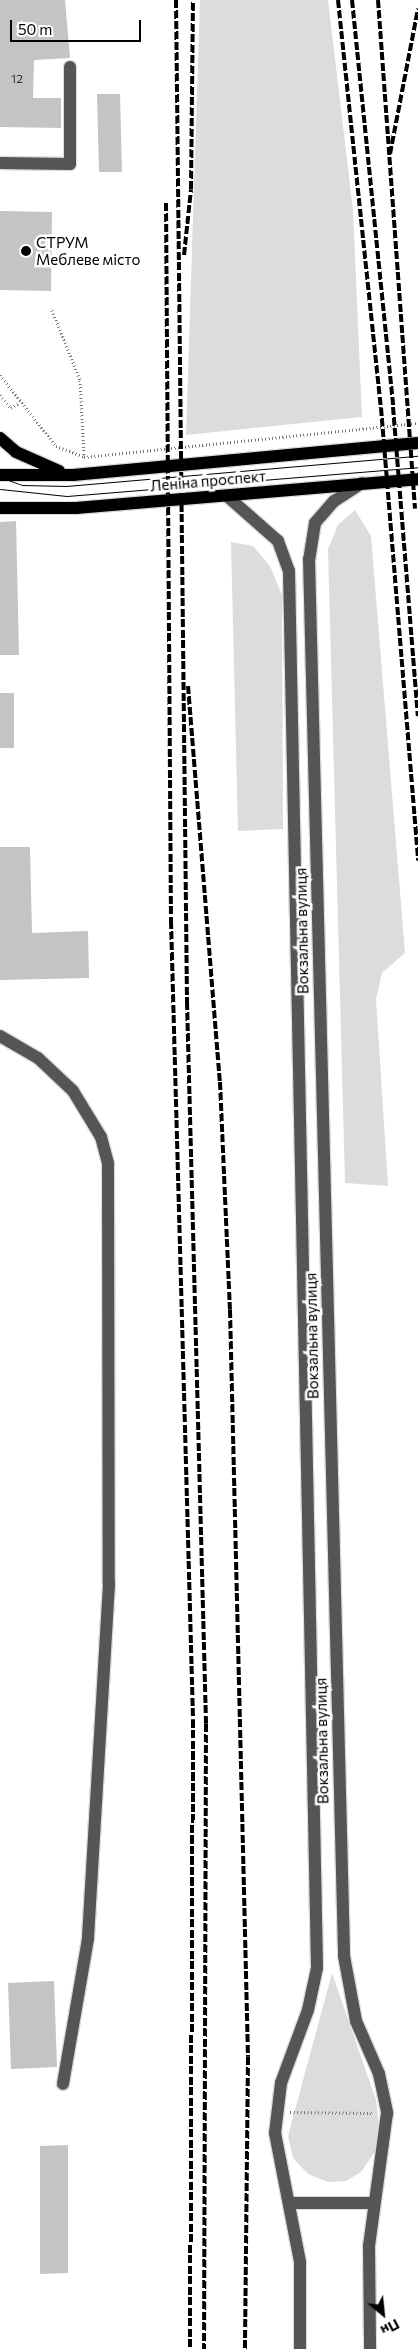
<!DOCTYPE html>
<html>
<head>
<meta charset="utf-8">
<style>
	body { margin:0 }
	#map { position:relative; width:418px; height:2349px; overflow:hidden; background:#fff; font-family:Commissioner,sans-serif }
	div>[style] { position:absolute }
	.green>* { inset:0; background:#dcdcdc }
	.building>* { inset:0; background:#c4c4c4 }
	.path>* { height:3px; margin-top:-1.5px; transform-origin:0; background:repeating-linear-gradient(90deg,#777 0 1px,transparent 0 3.5px) }
	.roads { filter:drop-shadow(1px 0 #dbdbdb) drop-shadow(-1px 0 #dbdbdb) drop-shadow(0 1px #dbdbdb) drop-shadow(0 -1px #dbdbdb) }
	.minor>* { height:12px; margin:-6px; padding:0 6px; transform-origin:6px; border-radius:6px; background:#555 }
	.major>* { height:12px; margin:-6px; padding:0 6px; transform-origin:6px; border-radius:6px; background:#000 }
	.tram>* { height:1px; margin:-0.5px; padding:0 0.5px; transform-origin:0.5px; border-radius:0.5px; background:#000 }
	.rail>* { height:4px; margin-top:-2px; transform-origin:0; background:repeating-linear-gradient(90deg,#000 0 8px,transparent 0 10.5px) }
	.dots>* { width:14px; height:14px; translate:-50% -50%; box-sizing:border-box; border:2px solid #fff; border-radius:50% }
	span { translate:-50% -50%; white-space:nowrap; text-align:center; line-height:1.15; -webkit-text-stroke:5px #fff; paint-order:stroke }
	.number-label { font-size:12px; color:#313131 }
	.number-label span { -webkit-text-stroke-width:0 }
	.poi-label { font-size:15px; color:#000 }
	.left { translate:0 -50%; text-align:left }
	.street-label { font-size:15px; color:#000 }
	.north { position:absolute; left:358px; top:2289px; width:50px; height:50px; -webkit-text-stroke:4px #fff; paint-order:stroke; rotate:152deg; font-size:14px; font-weight:700; line-height:20px; text-align:center; color:#000 }
	.north::after { content:''; display:block; margin:auto; width:18px; height:22px; background:#000; clip-path:polygon(50% 0,100% 100%,50% 72%,0 100%) }
	.scale { position:absolute; left:10px; top:20px; width:131px; height:22px; box-sizing:border-box; border:2px solid #000; border-top:0; padding-left:6px; font-size:15px; line-height:18px; white-space:nowrap; color:#000; -webkit-text-stroke:4px #fff; paint-order:stroke }
</style>
</head>
<body>
<div id="map">
	<div class="green">
		<i style="clip-path:polygon(200px 0,328px 0,353px 210px,362px 417px,186px 435px)"></i>
		<i style="clip-path:polygon(355px 510px,371px 536px,405px 953px,382px 973px,376px 999px,388px 1186px,345px 1183px,328px 549px,338px 525px)"></i>
		<i style="clip-path:polygon(231px 542px,253px 546px,270px 566px,282px 595px,283px 829px,238px 831px)"></i>
		<i style="clip-path:polygon(332px 1973px,376px 2100px,379px 2127px,376px 2150px,361px 2172px,346px 2181px,328px 2182px,308px 2174px,293px 2158px,288px 2136px)"></i>
	</div>
	<div class="building">
		<i style="clip-path:polygon(0 0,65px 0,70px 58px,34px 60px,33px 98px,61px 98px,61px 128px,0 127px)"></i>
		<i style="clip-path:polygon(97px 94px,120px 94px,122px 172px,99px 172px)"></i>
		<i style="clip-path:polygon(0 211px,52px 212px,51px 291px,0 290px)"></i>
		<i style="clip-path:polygon(16px 521px,19px 655px,0 655px,0 522px)"></i>
		<i style="clip-path:polygon(0 693px,14px 693px,14px 748px,0 748px)"></i>
		<i style="clip-path:polygon(0 847px,30px 847px,32px 933px,88px 931px,89px 978px,0 980px)"></i>
		<i style="clip-path:polygon(54px 1981px,57px 2067px,11px 2069px,8px 1983px)"></i>
		<i style="clip-path:polygon(68px 2145px,68px 2273px,40px 2274px,40px 2146px)"></i>
	</div>
	<div class="path">
		<i style="left:52px;top:310px;width:75px;rotate:68.2deg"></i>
		<i style="left:80px;top:380px;width:77px;rotate:87deg"></i>
		<i style="left:0;top:375px;width:90px;rotate:51.7deg"></i>
		<i style="left:56px;top:446px;width:30px;rotate:21deg"></i>
		<i style="left:84px;top:457px;width:336px;rotate:-5.8deg"></i>
		<i style="left:0;top:395px;width:17px;rotate:50deg"></i>
		<i style="left:11px;top:408px;width:9px;rotate:-32deg"></i>
		<i style="left:290px;top:2112px;width:84px;rotate:0.7deg"></i>
	</div>
	<div class="roads">
		<div class="minor">
			<i style="left:0;top:163px;width:70px;rotate:0.8deg"></i>
			<i style="left:70px;top:164px;width:97px;rotate:-90deg"></i>
			<i style="left:362px;top:483px;width:33px;rotate:147deg"></i>
			<i style="left:334px;top:501px;width:29px;rotate:131deg"></i>
			<i style="left:315px;top:523px;width:36px;rotate:99deg"></i>
			<i style="left:309px;top:559px;width:1397px;rotate:88.56deg"></i>
			<i style="left:344px;top:1956px;width:66px;rotate:79.5deg"></i>
			<i style="left:356px;top:2021px;width:58px;rotate:66.5deg"></i>
			<i style="left:379px;top:2074px;width:40px;rotate:78deg"></i>
			<i style="left:387px;top:2113px;width:134px;rotate:97.7deg"></i>
			<i style="left:369px;top:2246px;width:103px;rotate:89.4deg"></i>
			<i style="left:227px;top:496px;width:68px;rotate:41.4deg"></i>
			<i style="left:278px;top:541px;width:32px;rotate:70deg"></i>
			<i style="left:289px;top:571px;width:1397px;rotate:88.85deg"></i>
			<i style="left:317px;top:1968px;width:43px;rotate:102.1deg"></i>
			<i style="left:308px;top:2010px;width:78px;rotate:110.3deg"></i>
			<i style="left:281px;top:2083px;width:50px;rotate:96.8deg"></i>
			<i style="left:275px;top:2133px;width:131px;rotate:79deg"></i>
			<i style="left:300px;top:2262px;width:87px;rotate:90deg"></i>
			<i style="left:0;top:1036px;width:44px;rotate:30.1deg"></i>
			<i style="left:38px;top:1058px;width:48px;rotate:43.3deg"></i>
			<i style="left:73px;top:1091px;width:54px;rotate:58.7deg"></i>
			<i style="left:101px;top:1137px;width:28px;rotate:75deg"></i>
			<i style="left:108px;top:1164px;width:420px;rotate:89.9deg"></i>
			<i style="left:109px;top:1584px;width:356px;rotate:93.4deg"></i>
			<i style="left:88px;top:1939px;width:147px;rotate:99.8deg"></i>
			<i style="left:289px;top:2203px;width:84px"></i>
		</div>
		<div class="major">
			<i style="left:0;top:438px;width:21px;rotate:41deg"></i>
			<i style="left:16px;top:452px;width:47px;rotate:23.8deg"></i>
			<i style="left:0;top:475px;width:73px"></i>
			<i style="left:73px;top:475px;width:346px;rotate:-5.3deg"></i>
			<i style="left:0;top:508px;width:76px"></i>
			<i style="left:76px;top:508px;width:343px;rotate:-4.8deg"></i>
		</div>
	</div>
	<div class="tram">
		<i style="left:0;top:477px;width:23px;rotate:20deg"></i>
		<i style="left:22px;top:485px;width:44px;rotate:1.3deg"></i>
		<i style="left:66px;top:486px;width:353px;rotate:-4.9deg"></i>
		<i style="left:0;top:489px;width:67px;rotate:6deg"></i>
		<i style="left:67px;top:496px;width:352px;rotate:-4.7deg"></i>
	</div>
	<div class="rail">
		<i style="left:176px;top:0;width:1002px;rotate:89.37deg"></i>
		<i style="left:187px;top:1002px;width:722px;rotate:88.49deg"></i>
		<i style="left:206px;top:1724px;width:625px;rotate:90.18deg"></i>
		<i style="left:338px;top:0;width:410px;rotate:84deg"></i>
		<i style="left:381px;top:408px;width:454px;rotate:85.3deg"></i>
		<i style="left:352px;top:0;width:409px;rotate:84.2deg"></i>
		<i style="left:393px;top:407px;width:310px;rotate:85.4deg"></i>
		<i style="left:378px;top:0;width:510px;rotate:85.84deg"></i>
		<i style="left:390px;top:154px;width:148px;rotate:-79.1deg"></i>
		<i style="left:166px;top:203px;width:718px;rotate:89.6deg"></i>
		<i style="left:171px;top:921px;width:799px;rotate:88.42deg"></i>
		<i style="left:193px;top:1720px;width:629px;rotate:90.27deg"></i>
		<i style="left:184px;top:255px;width:66px;rotate:-83.9deg"></i>
		<i style="left:191px;top:189px;width:189px;rotate:-89.4deg"></i>
		<i style="left:188px;top:686px;width:397px;rotate:85.4deg"></i>
		<i style="left:220px;top:1082px;width:228px;rotate:87.5deg"></i>
		<i style="left:230px;top:1310px;width:747px;rotate:88.62deg"></i>
		<i style="left:248px;top:2057px;width:292px;rotate:90.6deg"></i>
	</div>
	<div class="dots">
		<i style="left:26px;top:251px;background:#000"></i>
	</div>
	<div class="number-label">
		<span style="left:17px;top:79px">12</span>
	</div>
	<div class="poi-label">
		<span class="left" style="left:36px;top:251px">СТРУМ<br>Меблеве місто</span>
	</div>
	<div class="street-label">
		<span style="left:208px;top:481px;rotate:-5deg">Леніна проспект</span>
		<span style="left:302px;top:931px;rotate:-91deg">Вокзальна вулиця</span>
		<span style="left:312px;top:1336px;rotate:-91deg">Вокзальна вулиця</span>
		<span style="left:322px;top:1741px;rotate:-91deg">Вокзальна вулиця</span>
	</div>
	<div class="north">Пн</div>
	<div class="scale">50 m</div>
</div>
</body>
</html>
